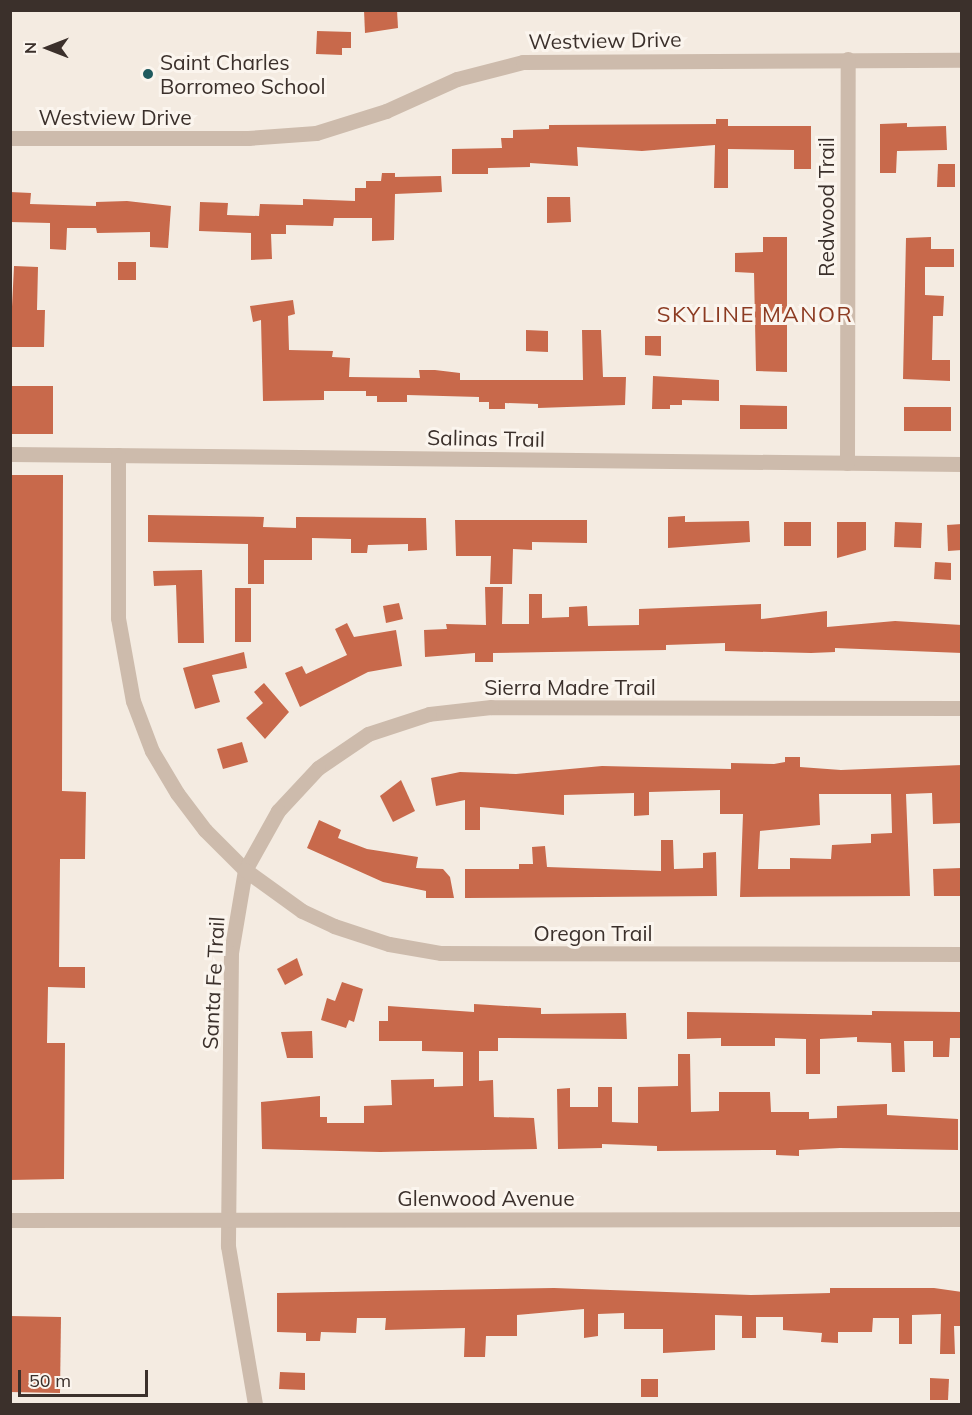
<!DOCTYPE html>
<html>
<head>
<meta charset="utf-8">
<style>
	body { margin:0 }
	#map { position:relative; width:972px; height:1415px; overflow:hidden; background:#f4ebe1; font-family:Mulish,sans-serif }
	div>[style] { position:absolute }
	.building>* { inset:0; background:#c8694b }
	.minor>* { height:15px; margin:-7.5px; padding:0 7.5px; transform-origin:7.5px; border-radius:7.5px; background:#cdbbac }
	.tertiary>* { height:15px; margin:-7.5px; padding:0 7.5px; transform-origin:7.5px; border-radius:7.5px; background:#cdbbac }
	.dots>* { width:16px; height:16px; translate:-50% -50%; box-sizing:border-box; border:3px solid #fbf5ee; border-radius:50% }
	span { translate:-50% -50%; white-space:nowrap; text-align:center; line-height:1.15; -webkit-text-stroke:6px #fbf5ee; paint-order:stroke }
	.street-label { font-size:21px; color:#3b302b }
	.poi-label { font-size:21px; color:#3b302b }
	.left { translate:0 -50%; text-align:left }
	.neighbourhood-label { font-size:22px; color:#8c3b22; letter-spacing:1.5px }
	.frame { position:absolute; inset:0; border:12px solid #3b302b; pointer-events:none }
	.north { position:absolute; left:18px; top:18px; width:60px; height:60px; -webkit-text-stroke:4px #fbf5ee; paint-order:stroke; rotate:270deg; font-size:16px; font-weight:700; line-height:24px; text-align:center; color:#3b302b }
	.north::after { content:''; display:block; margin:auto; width:21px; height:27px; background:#3b302b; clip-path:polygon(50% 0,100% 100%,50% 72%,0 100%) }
	.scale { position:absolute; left:18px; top:1370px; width:130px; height:27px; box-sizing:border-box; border:3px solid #3b302b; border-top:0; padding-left:8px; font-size:18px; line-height:21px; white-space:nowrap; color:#3b302b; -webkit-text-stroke:4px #fbf5ee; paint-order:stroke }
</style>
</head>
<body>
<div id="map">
	<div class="building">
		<i style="clip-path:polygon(364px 10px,397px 10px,398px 28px,365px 33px)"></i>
		<i style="clip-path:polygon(317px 31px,351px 32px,351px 48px,342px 48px,342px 55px,316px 54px)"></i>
		<i style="clip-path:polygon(716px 119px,728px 119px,728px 126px,811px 126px,811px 169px,794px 169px,794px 150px,728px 149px,728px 188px,714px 188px,715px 145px,642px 151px,577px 147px,578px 166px,530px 163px,530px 167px,488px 168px,488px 174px,452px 174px,452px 149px,502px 148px,501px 138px,513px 138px,513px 130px,549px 129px,549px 125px,716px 124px)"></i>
		<i style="clip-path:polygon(907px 123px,907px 127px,946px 126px,947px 150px,897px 151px,896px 173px,880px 173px,880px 124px)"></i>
		<i style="clip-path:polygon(938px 164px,955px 164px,955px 187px,937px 187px)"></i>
		<i style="clip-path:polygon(382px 173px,395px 173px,395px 177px,441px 176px,442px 192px,395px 194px,394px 240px,372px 241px,372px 218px,334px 218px,333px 226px,286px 225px,286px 234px,271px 234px,272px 259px,251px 260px,251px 233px,199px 231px,200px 202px,228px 203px,227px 215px,259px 216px,260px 204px,303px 205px,303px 199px,355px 201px,355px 188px,366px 188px,366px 181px,381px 181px)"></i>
		<i style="clip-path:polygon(10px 192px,31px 193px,30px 204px,96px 206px,96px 202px,127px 201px,171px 206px,168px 248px,150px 247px,150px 232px,97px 233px,96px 228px,67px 228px,66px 250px,50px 249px,50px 223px,10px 222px)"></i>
		<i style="clip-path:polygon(547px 197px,570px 197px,571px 222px,547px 223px)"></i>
		<i style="clip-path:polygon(763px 237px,787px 237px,787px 372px,756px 371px,754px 273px,735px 272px,735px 253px,763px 252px)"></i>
		<i style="clip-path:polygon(931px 237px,931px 249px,954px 249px,954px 267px,925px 267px,925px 295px,944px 296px,943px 316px,933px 316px,932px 360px,950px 360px,950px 381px,903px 379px,906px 238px)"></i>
		<i style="clip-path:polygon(118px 262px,136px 262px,136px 280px,118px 280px)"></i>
		<i style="clip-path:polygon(14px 266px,38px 267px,37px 310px,45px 310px,44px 347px,10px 347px)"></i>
		<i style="clip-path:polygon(293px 300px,295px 314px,288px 316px,289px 350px,333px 351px,332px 357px,350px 358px,349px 377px,420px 378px,419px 370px,435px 370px,460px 373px,460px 380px,583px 380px,582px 330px,601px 330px,603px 377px,626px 377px,625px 405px,538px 408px,538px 404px,505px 403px,505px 409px,489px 409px,489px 402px,479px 402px,479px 397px,407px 395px,407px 402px,377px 402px,377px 396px,366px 396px,366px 391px,324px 391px,324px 400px,263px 401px,261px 320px,253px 322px,250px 306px)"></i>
		<i style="clip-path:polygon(526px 330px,548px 331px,548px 352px,526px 351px)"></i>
		<i style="clip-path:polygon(645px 336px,661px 336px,661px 356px,645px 355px)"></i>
		<i style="clip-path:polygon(653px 376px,719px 380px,719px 401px,682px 400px,682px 405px,670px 405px,670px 409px,652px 409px)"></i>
		<i style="clip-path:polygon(10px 386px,53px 386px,53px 434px,10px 434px)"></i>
		<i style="clip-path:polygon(740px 405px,787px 406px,787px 429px,740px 429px)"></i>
		<i style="clip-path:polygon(904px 407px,951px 407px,951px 431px,904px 431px)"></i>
		<i style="clip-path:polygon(10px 475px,63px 475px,62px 791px,86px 792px,85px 859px,60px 859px,59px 967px,85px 967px,85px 988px,48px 987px,47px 1043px,65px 1043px,64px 1179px,10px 1180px)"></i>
		<i style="clip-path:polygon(148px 515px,264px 517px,263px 527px,296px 528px,296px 517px,426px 518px,427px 550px,408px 551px,408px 544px,368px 545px,367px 553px,351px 553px,351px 539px,312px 538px,312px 560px,264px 560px,264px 584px,248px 584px,248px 544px,148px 542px)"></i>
		<i style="clip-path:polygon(685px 516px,685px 522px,749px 521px,750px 542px,668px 548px,668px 517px)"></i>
		<i style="clip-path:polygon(455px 520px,587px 520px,587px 543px,532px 542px,532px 550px,513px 549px,512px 584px,490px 584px,491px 556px,456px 556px)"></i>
		<i style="clip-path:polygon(784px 522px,811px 522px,811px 546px,784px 546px)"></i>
		<i style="clip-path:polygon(837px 522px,866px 522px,866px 550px,837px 558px)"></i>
		<i style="clip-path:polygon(895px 522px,922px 523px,921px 548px,894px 547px)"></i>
		<i style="clip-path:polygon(962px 524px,962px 550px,948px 551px,947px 525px)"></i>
		<i style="clip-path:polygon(935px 562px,951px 563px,951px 580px,934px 579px)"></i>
		<i style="clip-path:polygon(202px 570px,204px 643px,178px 643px,176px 585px,154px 586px,153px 571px)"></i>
		<i style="clip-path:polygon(485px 587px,503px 587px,502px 624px,529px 624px,529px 594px,542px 594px,542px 618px,569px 617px,569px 607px,587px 606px,588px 626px,639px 625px,639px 609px,761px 604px,761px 619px,827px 611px,827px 627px,895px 621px,962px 625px,962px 653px,835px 648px,835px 652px,811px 653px,725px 651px,725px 643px,666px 645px,666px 650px,493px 653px,493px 662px,475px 662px,475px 653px,425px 657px,424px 630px,447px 629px,446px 624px,486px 625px)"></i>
		<i style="clip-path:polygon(235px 588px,251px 588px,251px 642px,235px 642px)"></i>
		<i style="clip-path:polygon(399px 603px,403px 619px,386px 623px,383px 606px)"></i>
		<i style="clip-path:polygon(347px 623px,354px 637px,396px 630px,402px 666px,368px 672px,300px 707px,285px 673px,302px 666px,306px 674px,347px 655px,335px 629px)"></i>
		<i style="clip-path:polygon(244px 652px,247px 668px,212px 675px,220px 702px,195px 709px,183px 668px)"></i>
		<i style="clip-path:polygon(264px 683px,289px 712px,265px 739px,246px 718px,263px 703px,254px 692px)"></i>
		<i style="clip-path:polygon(242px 742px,248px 762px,223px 769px,217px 749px)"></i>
		<i style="clip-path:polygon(evenodd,785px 757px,800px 757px,800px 767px,841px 770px,962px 765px,962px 823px,933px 824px,932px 793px,906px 794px,910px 896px,740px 897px,743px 814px,720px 814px,720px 790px,649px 792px,649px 815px,634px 816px,634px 793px,564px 795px,564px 815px,480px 807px,480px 830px,465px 830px,465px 800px,436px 806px,431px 778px,460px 772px,516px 774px,602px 766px,731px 769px,731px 763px,774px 764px,785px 762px,785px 757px,819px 794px,891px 794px,892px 833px,871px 834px,871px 843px,832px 845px,831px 859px,790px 858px,790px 869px,758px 869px,760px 831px,820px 825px,819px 794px)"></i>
		<i style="clip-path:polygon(401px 780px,415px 811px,393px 822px,380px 796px)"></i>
		<i style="clip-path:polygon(319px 820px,341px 830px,338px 838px,367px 849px,418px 857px,416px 868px,443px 869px,450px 877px,454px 898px,426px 898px,426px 891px,383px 882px,307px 848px)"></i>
		<i style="clip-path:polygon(661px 840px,673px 840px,674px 869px,703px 868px,703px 853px,716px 852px,717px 896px,465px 898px,465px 869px,519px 869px,519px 864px,533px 864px,532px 847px,545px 846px,547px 867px,661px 871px)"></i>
		<i style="clip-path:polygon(962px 868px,962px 896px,934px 896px,933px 869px)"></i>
		<i style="clip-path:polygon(297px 958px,303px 975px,285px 985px,277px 969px)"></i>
		<i style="clip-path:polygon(342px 982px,363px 989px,354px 1022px,349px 1020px,346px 1028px,321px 1020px,327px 998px,335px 1001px)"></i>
		<i style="clip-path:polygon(474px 1004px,541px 1008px,541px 1014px,626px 1013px,627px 1039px,498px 1038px,498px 1051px,479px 1051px,479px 1081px,493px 1080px,494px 1117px,534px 1118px,537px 1149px,380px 1152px,262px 1149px,261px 1102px,320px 1096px,320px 1117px,327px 1117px,327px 1123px,364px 1123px,364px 1106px,392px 1105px,391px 1080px,434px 1079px,434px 1087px,463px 1086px,463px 1052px,422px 1051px,422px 1041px,379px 1041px,379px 1021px,388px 1021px,388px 1006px,474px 1012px)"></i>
		<i style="clip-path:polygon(872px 1011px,962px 1012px,962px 1038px,950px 1038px,949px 1057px,933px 1057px,933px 1041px,904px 1041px,905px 1072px,892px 1072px,891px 1043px,857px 1042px,857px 1037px,820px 1039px,820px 1074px,806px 1074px,806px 1039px,775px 1038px,775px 1046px,721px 1046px,721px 1038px,687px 1039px,687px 1012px,872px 1015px)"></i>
		<i style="clip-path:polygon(312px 1031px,313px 1058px,287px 1058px,281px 1032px)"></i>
		<i style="clip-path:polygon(678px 1054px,690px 1054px,691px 1112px,719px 1111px,719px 1092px,770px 1092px,771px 1112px,809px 1112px,809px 1119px,837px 1118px,837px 1106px,887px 1104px,887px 1115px,958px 1119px,958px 1150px,840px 1148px,799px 1150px,799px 1156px,776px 1155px,776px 1150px,657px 1151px,657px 1146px,602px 1144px,602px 1148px,558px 1149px,557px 1089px,570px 1088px,570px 1107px,598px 1107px,598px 1087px,612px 1087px,612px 1122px,638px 1123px,638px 1087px,678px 1086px)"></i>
		<i style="clip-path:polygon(554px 1288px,751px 1295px,830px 1293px,830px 1288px,934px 1288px,962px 1292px,962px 1326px,954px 1326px,955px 1354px,940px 1354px,941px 1314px,912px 1315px,912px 1344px,899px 1344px,899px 1318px,873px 1318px,872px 1332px,838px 1332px,838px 1343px,821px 1342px,822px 1333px,783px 1330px,783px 1317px,756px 1317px,756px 1338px,742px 1338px,742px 1316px,715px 1315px,715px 1350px,663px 1353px,663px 1329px,624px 1329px,624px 1313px,598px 1314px,598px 1336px,584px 1338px,584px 1309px,517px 1315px,517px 1336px,486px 1336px,485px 1357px,464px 1357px,465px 1328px,385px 1330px,386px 1318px,357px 1318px,356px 1333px,321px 1332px,320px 1341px,306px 1341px,306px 1333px,277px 1332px,277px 1293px)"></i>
		<i style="clip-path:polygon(10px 1316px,61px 1317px,60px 1393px,10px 1392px)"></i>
		<i style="clip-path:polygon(280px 1372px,305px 1373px,305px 1390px,279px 1389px)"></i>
		<i style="clip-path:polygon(930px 1378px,949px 1379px,948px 1400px,930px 1400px)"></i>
		<i style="clip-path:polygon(641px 1379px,658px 1379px,658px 1397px,641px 1397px)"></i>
	</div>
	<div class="minor">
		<i style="left:10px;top:138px;width:238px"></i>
		<i style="left:248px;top:138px;width:68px;rotate:-4.2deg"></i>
		<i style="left:316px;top:133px;width:73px;rotate:-17.4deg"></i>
		<i style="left:386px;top:111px;width:78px;rotate:-24.3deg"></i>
		<i style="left:457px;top:79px;width:68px;rotate:-14.4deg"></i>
		<i style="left:523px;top:62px;width:439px;rotate:-0.3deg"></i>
		<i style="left:10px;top:454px;width:952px;rotate:0.6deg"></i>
		<i style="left:118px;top:455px;width:163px;rotate:90deg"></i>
		<i style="left:118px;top:618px;width:84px;rotate:79.8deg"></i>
		<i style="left:133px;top:701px;width:53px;rotate:69.2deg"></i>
		<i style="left:152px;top:751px;width:49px;rotate:59.2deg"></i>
		<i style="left:177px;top:793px;width:46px;rotate:52.9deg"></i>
		<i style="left:205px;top:830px;width:57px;rotate:45deg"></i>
		<i style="left:245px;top:870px;width:84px;rotate:99.6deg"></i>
		<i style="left:231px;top:953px;width:293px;rotate:90.6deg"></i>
		<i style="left:228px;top:1246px;width:160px;rotate:80.3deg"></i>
		<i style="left:847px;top:463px;width:404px;rotate:-89.9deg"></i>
		<i style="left:962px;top:708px;width:471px;rotate:-179.9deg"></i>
		<i style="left:491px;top:707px;width:62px;rotate:173.6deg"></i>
		<i style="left:429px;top:714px;width:64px;rotate:161.8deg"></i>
		<i style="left:368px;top:734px;width:60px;rotate:145.8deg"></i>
		<i style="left:318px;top:768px;width:59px;rotate:132.9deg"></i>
		<i style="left:278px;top:811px;width:68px;rotate:119.2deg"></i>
		<i style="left:245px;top:870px;width:70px;rotate:35.7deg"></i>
		<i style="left:302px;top:911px;width:35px;rotate:25deg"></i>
		<i style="left:334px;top:926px;width:58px;rotate:18.1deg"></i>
		<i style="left:389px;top:944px;width:53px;rotate:9.8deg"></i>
		<i style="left:441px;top:953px;width:521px;rotate:0.11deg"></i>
	</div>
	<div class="tertiary">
		<i style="left:10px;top:1220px;width:952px;rotate:-0.06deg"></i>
	</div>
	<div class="dots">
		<i style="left:148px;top:74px;background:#1f5a5e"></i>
	</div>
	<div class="street-label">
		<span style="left:605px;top:40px;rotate:-1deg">Westview Drive</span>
		<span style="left:115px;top:117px">Westview Drive</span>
		<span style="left:826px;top:207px;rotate:-90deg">Redwood Trail</span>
		<span style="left:486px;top:438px;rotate:1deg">Salinas Trail</span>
		<span style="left:570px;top:687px">Sierra Madre Trail</span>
		<span style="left:593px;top:933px">Oregon Trail</span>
		<span style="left:213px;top:983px;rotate:-87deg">Santa Fe Trail</span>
		<span style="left:486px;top:1198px">Glenwood Avenue</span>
	</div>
	<div class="poi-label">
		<span class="left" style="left:160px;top:74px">Saint Charles<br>Borromeo School</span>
	</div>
	<div class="neighbourhood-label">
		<span style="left:755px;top:315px">SKYLINE MANOR</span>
	</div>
	<div class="frame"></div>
	<div class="north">N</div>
	<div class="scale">50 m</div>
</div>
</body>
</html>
